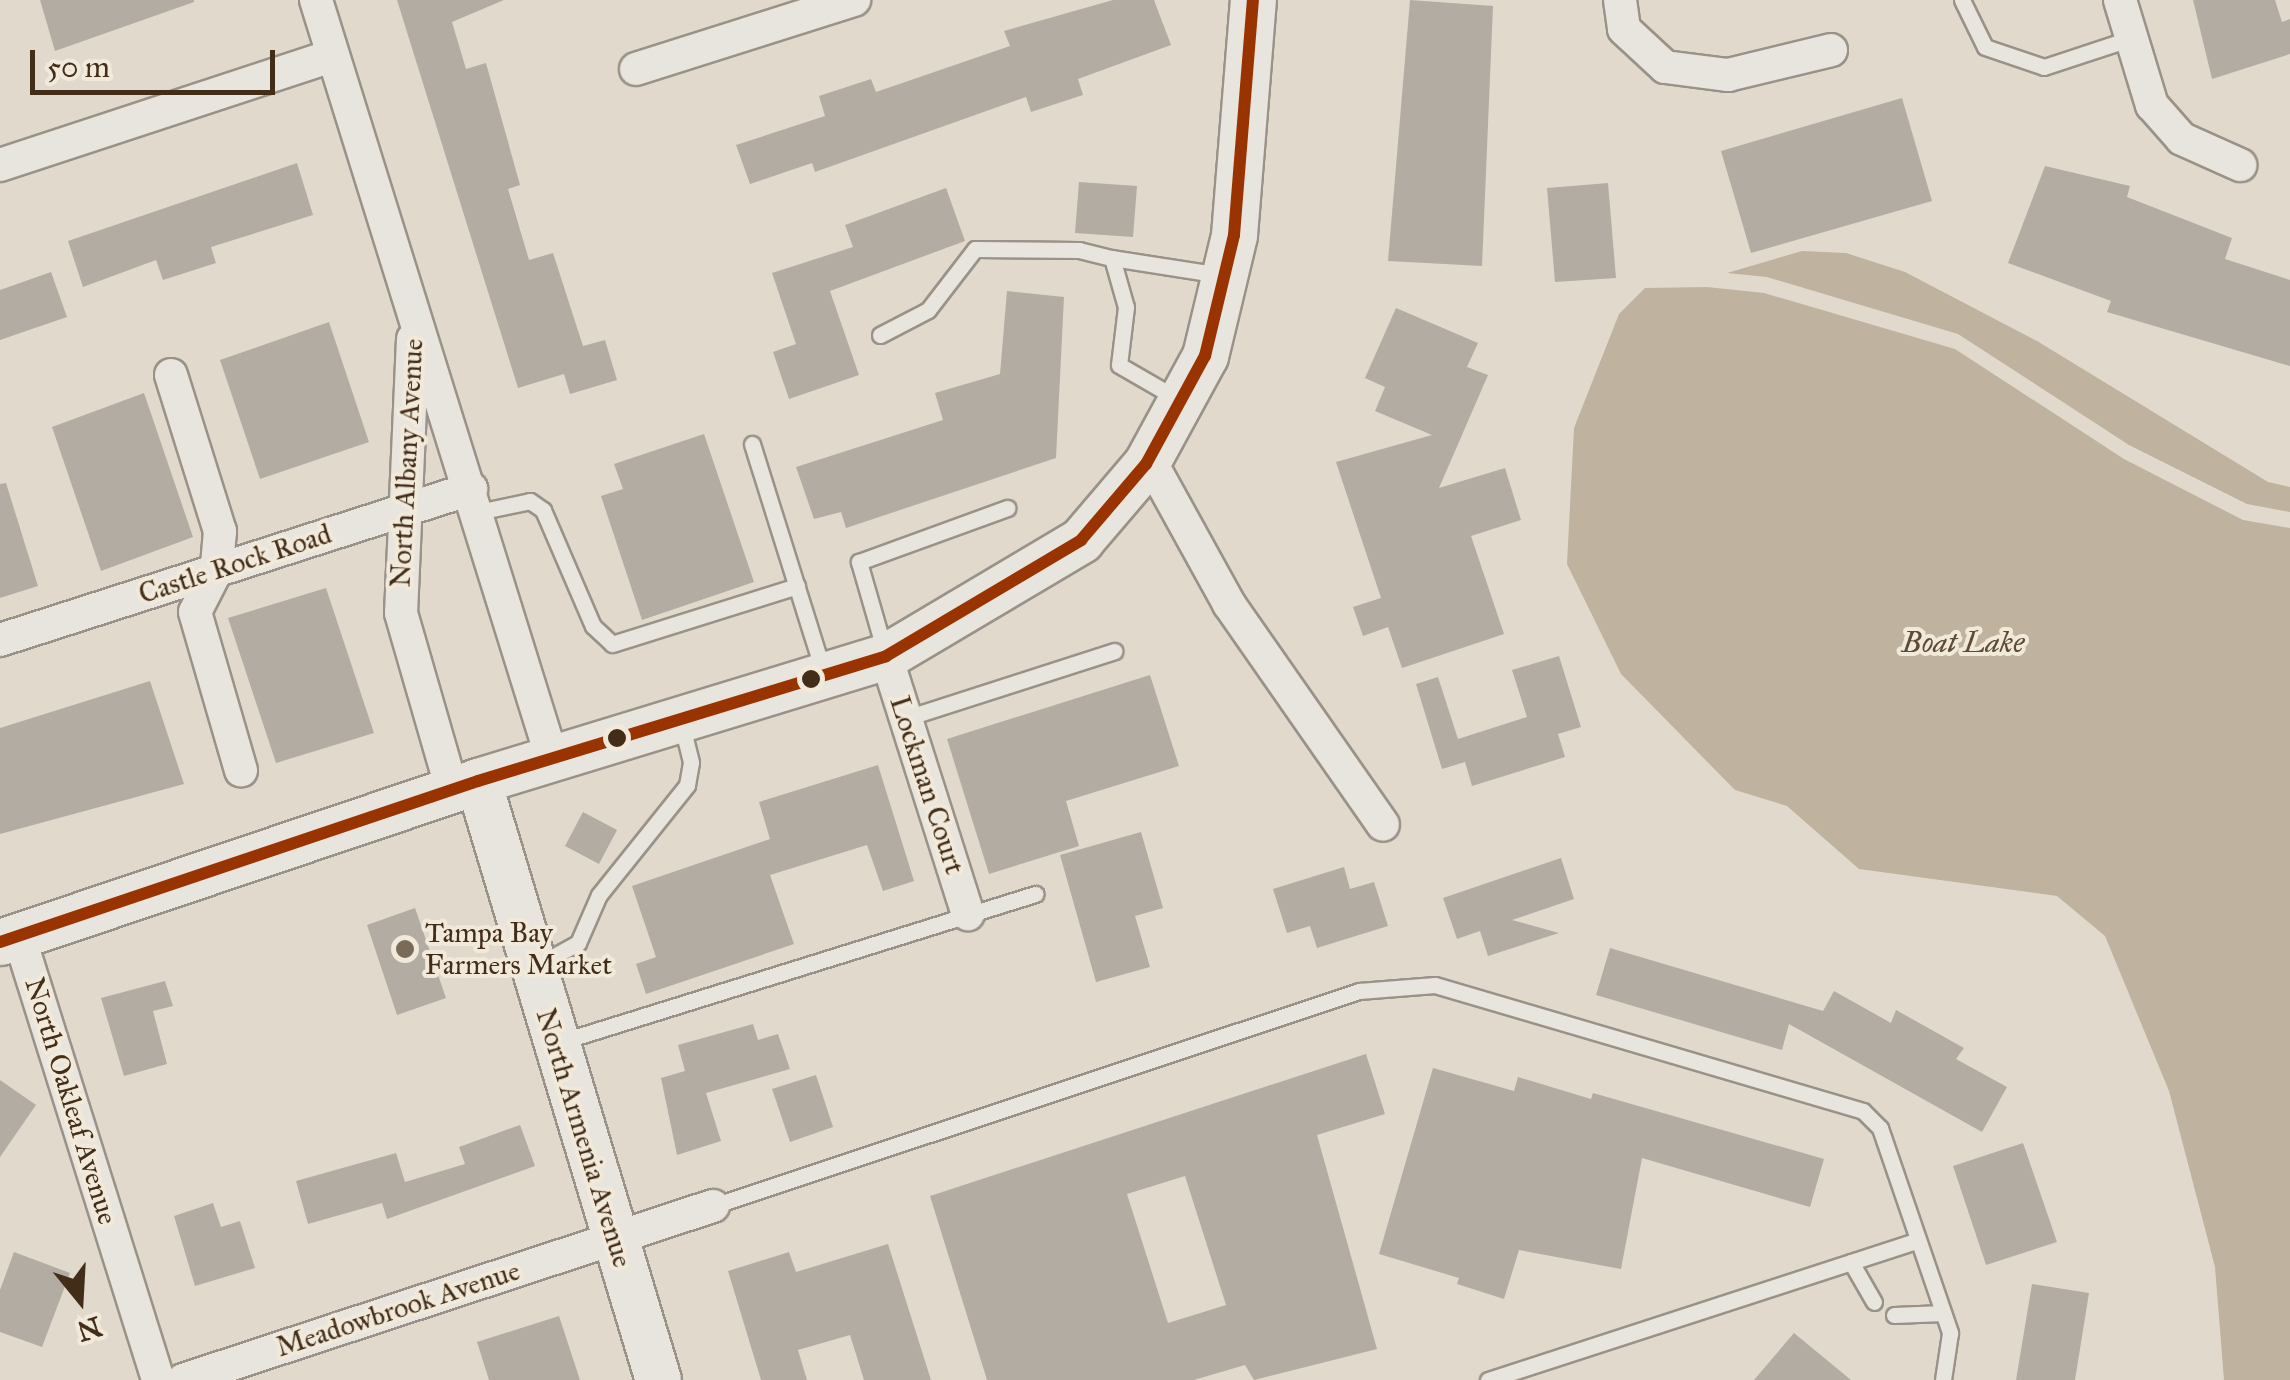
<!DOCTYPE html>
<html>
<head>
<meta charset="utf-8">
<style>
	body { margin:0 }
	#map { position:relative; width:2290px; height:1380px; overflow:hidden; background:#e1dacc; font-family:"IM FELL Great Primer",serif }
	div>[style] { position:absolute }
	.water>* { inset:0; background:#bfb29e }
	.building>* { inset:0; background:#b2aca2 }
	.roads { filter:drop-shadow(2px 0 #9a9288) drop-shadow(-2px 0 #9a9288) drop-shadow(0 2px #9a9288) drop-shadow(0 -2px #9a9288) }
	.lane>* { height:15px; margin:-7.5px; padding:0 7.5px; transform-origin:7.5px; border-radius:7.5px; background:#e8e4de }
	.street>* { height:32px; margin:-16px; padding:0 16px; transform-origin:16px; border-radius:16px; background:#e8e4de }
	.secondary>* { height:45px; margin:-22.5px; padding:0 22.5px; transform-origin:22.5px; border-radius:22.5px; background:#e8e4de }
	.bus-1>* { height:12px; margin:-6px; padding:0 6px; transform-origin:6px; border-radius:6px; background:#930 }
	.dots>* { width:28px; height:28px; translate:-50% -50%; box-sizing:border-box; border:5px solid #f1e9d9; border-radius:50% }
	span { translate:-50% -50%; white-space:nowrap; text-align:center; line-height:1.15; -webkit-text-stroke:8px #f1e9d9; paint-order:stroke }
	.street-label { font-size:28px; color:#422d19 }
	.poi-label { font-size:28px; color:#422d19 }
	.left { translate:0 -50%; text-align:left }
	.water-label { font-size:30px; color:#5e4a35; font-style:italic }
	.north { position:absolute; left:30px; top:1250px; width:100px; height:100px; -webkit-text-stroke:8px #f1e9d9; paint-order:stroke; rotate:162deg; font-size:28px; font-weight:700; line-height:40px; text-align:center; color:#422d19 }
	.north::after { content:''; display:block; margin:auto; width:35px; height:45px; background:#422d19; clip-path:polygon(50% 0,100% 100%,50% 72%,0 100%) }
	.scale { position:absolute; left:30px; top:50px; width:245px; height:45px; box-sizing:border-box; border:5px solid #422d19; border-top:0; padding-left:12px; font-size:30px; line-height:35px; white-space:nowrap; color:#422d19; -webkit-text-stroke:8px #f1e9d9; paint-order:stroke }
</style>
</head>
<body>
<div id="map">
	<div class="water">
		<i style="clip-path:polygon(1802px 251px,1846px 253px,1905px 272px,2037px 341px,2268px 482px,2290px 487px,2290px 512px,2247px 504px,2129px 445px,1958px 334px,1767px 277px,1727px 273px)"></i>
		<i style="clip-path:polygon(1707px 287px,1764px 293px,1955px 349px,2124px 459px,2243px 520px,2290px 528px,2290px 1380px,2224px 1380px,2215px 1267px,2169px 1091px,2105px 936px,2057px 896px,1859px 869px,1787px 806px,1735px 790px,1621px 674px,1567px 564px,1574px 428px,1619px 314px,1645px 288px)"></i>
	</div>
	<div class="building">
		<i style="clip-path:polygon(40px 0,194px 0,194px 2px,55px 51px)"></i>
		<i style="clip-path:polygon(397px 0,504px 0,452px 22px,466px 69px,486px 63px,520px 185px,508px 189px,529px 260px,553px 253px,583px 346px,605px 340px,617px 380px,570px 394px,564px 374px,518px 388px)"></i>
		<i style="clip-path:polygon(1113px 0,1154px 0,1171px 45px,1078px 79px,1083px 95px,1031px 112px,1026px 97px,815px 172px,812px 163px,750px 184px,736px 145px,825px 116px,819px 96px,871px 79px,876px 92px,1010px 46px,1004px 31px)"></i>
		<i style="clip-path:polygon(1410px 0,1493px 6px,1482px 266px,1388px 261px)"></i>
		<i style="clip-path:polygon(2193px 0,2275px 0,2282px 22px,2290px 19px,2290px 54px,2212px 79px)"></i>
		<i style="clip-path:polygon(1902px 98px,1932px 201px,1751px 253px,1721px 151px)"></i>
		<i style="clip-path:polygon(297px 163px,313px 215px,211px 247px,216px 263px,163px 280px,156px 260px,83px 287px,68px 241px)"></i>
		<i style="clip-path:polygon(2045px 166px,2130px 186px,2127px 197px,2232px 238px,2225px 259px,2290px 280px,2290px 366px,2107px 312px,2111px 301px,2008px 263px)"></i>
		<i style="clip-path:polygon(1079px 182px,1137px 186px,1133px 237px,1075px 233px)"></i>
		<i style="clip-path:polygon(1608px 183px,1616px 278px,1555px 282px,1547px 188px)"></i>
		<i style="clip-path:polygon(946px 188px,965px 241px,830px 291px,859px 375px,789px 399px,773px 352px,796px 344px,772px 273px,853px 247px,845px 225px)"></i>
		<i style="clip-path:polygon(51px 272px,67px 317px,0 340px,0 290px)"></i>
		<i style="clip-path:polygon(1007px 291px,1064px 297px,1056px 458px,846px 528px,841px 512px,814px 519px,796px 467px,943px 420px,935px 393px,1000px 374px)"></i>
		<i style="clip-path:polygon(1396px 308px,1478px 343px,1467px 367px,1488px 375px,1439px 488px,1505px 468px,1521px 520px,1471px 536px,1504px 634px,1402px 668px,1388px 627px,1363px 636px,1353px 607px,1381px 598px,1336px 462px,1432px 435px,1375px 411px,1385px 387px,1365px 378px)"></i>
		<i style="clip-path:polygon(329px 322px,369px 442px,260px 479px,220px 360px)"></i>
		<i style="clip-path:polygon(144px 393px,193px 537px,101px 571px,52px 427px)"></i>
		<i style="clip-path:polygon(704px 434px,754px 582px,642px 620px,601px 496px,623px 489px,614px 464px)"></i>
		<i style="clip-path:polygon(6px 483px,38px 586px,0 598px,0 484px)"></i>
		<i style="clip-path:polygon(326px 588px,374px 733px,276px 763px,228px 618px)"></i>
		<i style="clip-path:polygon(1559px 656px,1581px 727px,1558px 734px,1565px 757px,1472px 786px,1465px 762px,1442px 769px,1416px 684px,1438px 677px,1458px 739px,1527px 717px,1512px 670px)"></i>
		<i style="clip-path:polygon(1150px 675px,1179px 766px,1066px 801px,1079px 846px,989px 874px,947px 739px)"></i>
		<i style="clip-path:polygon(150px 681px,184px 784px,0 834px,0 728px)"></i>
		<i style="clip-path:polygon(878px 765px,914px 881px,883px 891px,867px 845px,770px 875px,794px 944px,646px 994px,636px 964px,656px 957px,632px 886px,770px 839px,759px 802px)"></i>
		<i style="clip-path:polygon(583px 812px,617px 830px,599px 864px,565px 846px)"></i>
		<i style="clip-path:polygon(1141px 832px,1163px 908px,1135px 916px,1150px 967px,1096px 982px,1060px 855px)"></i>
		<i style="clip-path:polygon(1561px 858px,1574px 899px,1512px 920px,1559px 933px,1488px 956px,1480px 931px,1457px 939px,1443px 898px)"></i>
		<i style="clip-path:polygon(1344px 867px,1350px 889px,1374px 882px,1388px 926px,1317px 948px,1310px 926px,1287px 933px,1273px 889px)"></i>
		<i style="clip-path:polygon(415px 908px,446px 998px,397px 1015px,367px 925px)"></i>
		<i style="clip-path:polygon(1610px 948px,1823px 1011px,1834px 991px,1891px 1023px,1896px 1010px,1964px 1048px,1956px 1059px,2007px 1087px,1982px 1132px,1789px 1024px,1782px 1050px,1596px 995px)"></i>
		<i style="clip-path:polygon(165px 981px,173px 1006px,153px 1011px,167px 1064px,124px 1076px,101px 998px)"></i>
		<i style="clip-path:polygon(753px 1024px,758px 1040px,778px 1034px,790px 1069px,706px 1093px,721px 1141px,677px 1155px,661px 1078px,685px 1071px,678px 1045px)"></i>
		<i style="clip-path:polygon(evenodd,1366px 1054px,1385px 1114px,1317px 1135px,1377px 1349px,1254px 1380px,1245px 1365px,1194px 1380px,987px 1380px,930px 1196px,1366px 1054px,1185px 1176px,1226px 1305px,1168px 1323px,1127px 1194px,1185px 1176px)"></i>
		<i style="clip-path:polygon(1433px 1068px,1514px 1091px,1518px 1077px,1591px 1099px,1593px 1093px,1824px 1159px,1810px 1207px,1642px 1158px,1621px 1269px,1519px 1250px,1504px 1299px,1457px 1284px,1459px 1278px,1379px 1254px)"></i>
		<i style="clip-path:polygon(816px 1075px,833px 1127px,790px 1142px,772px 1089px)"></i>
		<i style="clip-path:polygon(0 1080px,36px 1105px,0 1157px)"></i>
		<i style="clip-path:polygon(520px 1125px,535px 1166px,387px 1219px,382px 1203px,308px 1224px,296px 1181px,396px 1153px,405px 1182px,465px 1164px,459px 1147px)"></i>
		<i style="clip-path:polygon(2023px 1143px,2057px 1242px,1986px 1265px,1953px 1166px)"></i>
		<i style="clip-path:polygon(213px 1203px,221px 1227px,240px 1221px,255px 1268px,195px 1286px,174px 1216px)"></i>
		<i style="clip-path:polygon(888px 1244px,931px 1380px,864px 1380px,850px 1335px,798px 1350px,807px 1380px,761px 1380px,728px 1271px,789px 1252px,796px 1272px)"></i>
		<i style="clip-path:polygon(14px 1252px,70px 1273px,42px 1347px,0 1332px,0 1290px)"></i>
		<i style="clip-path:polygon(2032px 1284px,2089px 1293px,2075px 1380px,2016px 1380px)"></i>
		<i style="clip-path:polygon(559px 1316px,580px 1380px,489px 1380px,477px 1342px)"></i>
		<i style="clip-path:polygon(1794px 1333px,1851px 1380px,1754px 1380px)"></i>
	</div>
	<div class="roads">
		<div class="lane">
			<i style="left:1962px;top:0;width:52px;rotate:63.9deg"></i>
			<i style="left:1985px;top:47px;width:62px;rotate:18.7deg"></i>
			<i style="left:2044px;top:67px;width:93px;rotate:-18.2deg"></i>
			<i style="left:1112px;top:258px;width:109px;rotate:8.9deg"></i>
			<i style="left:880px;top:335px;width:54px;rotate:-27.5deg"></i>
			<i style="left:928px;top:310px;width:77px;rotate:-52.4deg"></i>
			<i style="left:975px;top:249px;width:104px;rotate:0.6deg"></i>
			<i style="left:1079px;top:250px;width:34px;rotate:14deg"></i>
			<i style="left:1112px;top:258px;width:51px;rotate:74.1deg"></i>
			<i style="left:1126px;top:307px;width:58px;rotate:96.9deg"></i>
			<i style="left:1119px;top:365px;width:68px;rotate:30deg"></i>
			<i style="left:752px;top:444px;width:238px;rotate:72.6deg"></i>
			<i style="left:478px;top:512px;width:53px;rotate:-11.9deg"></i>
			<i style="left:530px;top:501px;width:16px;rotate:35deg"></i>
			<i style="left:543px;top:510px;width:126px;rotate:66.7deg"></i>
			<i style="left:593px;top:626px;width:26px;rotate:43deg"></i>
			<i style="left:612px;top:644px;width:194px;rotate:-17.4deg"></i>
			<i style="left:885px;top:652px;width:94px;rotate:-106.1deg"></i>
			<i style="left:859px;top:562px;width:158px;rotate:-20deg"></i>
			<i style="left:906px;top:718px;width:219px;rotate:-17.8deg"></i>
			<i style="left:536px;top:966px;width:48px;rotate:-28.7deg"></i>
			<i style="left:578px;top:943px;width:52px;rotate:-66.4deg"></i>
			<i style="left:599px;top:895px;width:141px;rotate:-51.3deg"></i>
			<i style="left:687px;top:785px;width:23px;rotate:-80deg"></i>
			<i style="left:691px;top:762px;width:41px;rotate:-104deg"></i>
			<i style="left:560px;top:1042px;width:498px;rotate:-17.3deg"></i>
			<i style="left:713px;top:1206px;width:681px;rotate:-18.41deg"></i>
			<i style="left:1359px;top:991px;width:76px;rotate:-4.5deg"></i>
			<i style="left:1435px;top:985px;width:446px;rotate:16.4deg"></i>
			<i style="left:1863px;top:1111px;width:24px;rotate:45deg"></i>
			<i style="left:1880px;top:1128px;width:217px;rotate:71.1deg"></i>
			<i style="left:1950px;top:1333px;width:48px;rotate:98.5deg"></i>
			<i style="left:1851px;top:1262px;width:46px;rotate:60.1deg"></i>
			<i style="left:1894px;top:1315px;width:49px;rotate:-2.3deg"></i>
			<i style="left:1488px;top:1380px;width:452px;rotate:-18deg"></i>
		</div>
		<div class="street">
			<i style="left:316px;top:0;width:794px;rotate:72.71deg"></i>
			<i style="left:1620px;top:0;width:29px;rotate:82deg"></i>
			<i style="left:1624px;top:29px;width:56px;rotate:42.8deg"></i>
			<i style="left:1665px;top:67px;width:64px;rotate:7.2deg"></i>
			<i style="left:1728px;top:75px;width:106px;rotate:-13.6deg"></i>
			<i style="left:2120px;top:0;width:110px;rotate:73.1deg"></i>
			<i style="left:2152px;top:105px;width:45px;rotate:48.6deg"></i>
			<i style="left:2182px;top:139px;width:64px;rotate:24.1deg"></i>
			<i style="left:636px;top:69px;width:229px;rotate:-17.6deg"></i>
			<i style="left:0;top:165px;width:349px;rotate:-18.2deg"></i>
			<i style="left:413px;top:339px;width:274px;rotate:92.5deg"></i>
			<i style="left:401px;top:613px;width:184px;rotate:73.9deg"></i>
			<i style="left:171px;top:375px;width:164px;rotate:72.6deg"></i>
			<i style="left:220px;top:531px;width:38px;rotate:95deg"></i>
			<i style="left:217px;top:569px;width:48px;rotate:117.1deg"></i>
			<i style="left:195px;top:612px;width:165px;rotate:73.8deg"></i>
			<i style="left:1149px;top:459px;width:166px;rotate:61.1deg"></i>
			<i style="left:1229px;top:604px;width:269px;rotate:55.1deg"></i>
			<i style="left:0;top:640px;width:495px;rotate:-17.8deg"></i>
			<i style="left:886px;top:656px;width:271px;rotate:72.4deg"></i>
			<i style="left:19px;top:936px;width:465px;rotate:72.6deg"></i>
			<i style="left:183px;top:1380px;width:558px;rotate:-18.18deg"></i>
		</div>
		<div class="secondary">
			<i style="left:478px;top:781px;width:625px;rotate:73.27deg"></i>
			<i style="left:0;top:942px;width:504px;rotate:-18.61deg"></i>
			<i style="left:478px;top:781px;width:427px;rotate:-17deg"></i>
			<i style="left:886px;top:656px;width:227px;rotate:-30.7deg"></i>
			<i style="left:1081px;top:540px;width:100px;rotate:-49.5deg"></i>
			<i style="left:1146px;top:464px;width:123px;rotate:-61.4deg"></i>
			<i style="left:1205px;top:356px;width:124px;rotate:-76.5deg"></i>
			<i style="left:1234px;top:235px;width:236px;rotate:-85.4deg"></i>
		</div>
	</div>
	<div class="bus-1">
		<i style="left:0;top:942px;width:504px;rotate:-18.61deg"></i>
		<i style="left:478px;top:781px;width:427px;rotate:-17deg"></i>
		<i style="left:886px;top:656px;width:227px;rotate:-30.7deg"></i>
		<i style="left:1081px;top:540px;width:100px;rotate:-49.5deg"></i>
		<i style="left:1146px;top:464px;width:123px;rotate:-61.4deg"></i>
		<i style="left:1205px;top:356px;width:124px;rotate:-76.5deg"></i>
		<i style="left:1234px;top:235px;width:236px;rotate:-85.4deg"></i>
	</div>
	<div class="dots">
		<i style="left:811px;top:679px;background:#422d19"></i>
		<i style="left:617px;top:738px;background:#422d19"></i>
		<i style="left:405px;top:949px;background:#7a6a58"></i>
	</div>
	<div class="street-label">
		<span style="left:407px;top:463px;rotate:-87deg">North Albany Avenue</span>
		<span style="left:235px;top:564px;rotate:-18deg">Castle Rock Road</span>
		<span style="left:927px;top:785px;rotate:72deg">Lockman Court</span>
		<span style="left:71px;top:1101px;rotate:73deg">North Oakleaf Avenue</span>
		<span style="left:584px;top:1138px;rotate:73deg">North Armenia Avenue</span>
		<span style="left:398px;top:1309px;rotate:-18deg">Meadowbrook Avenue</span>
	</div>
	<div class="poi-label">
		<span class="left" style="left:425px;top:949px">Tampa Bay<br>Farmers Market</span>
	</div>
	<div class="water-label">
		<span style="left:1963px;top:642px">Boat Lake</span>
	</div>
	<div class="north">N</div>
	<div class="scale">50 m</div>
</div>
</body>
</html>
